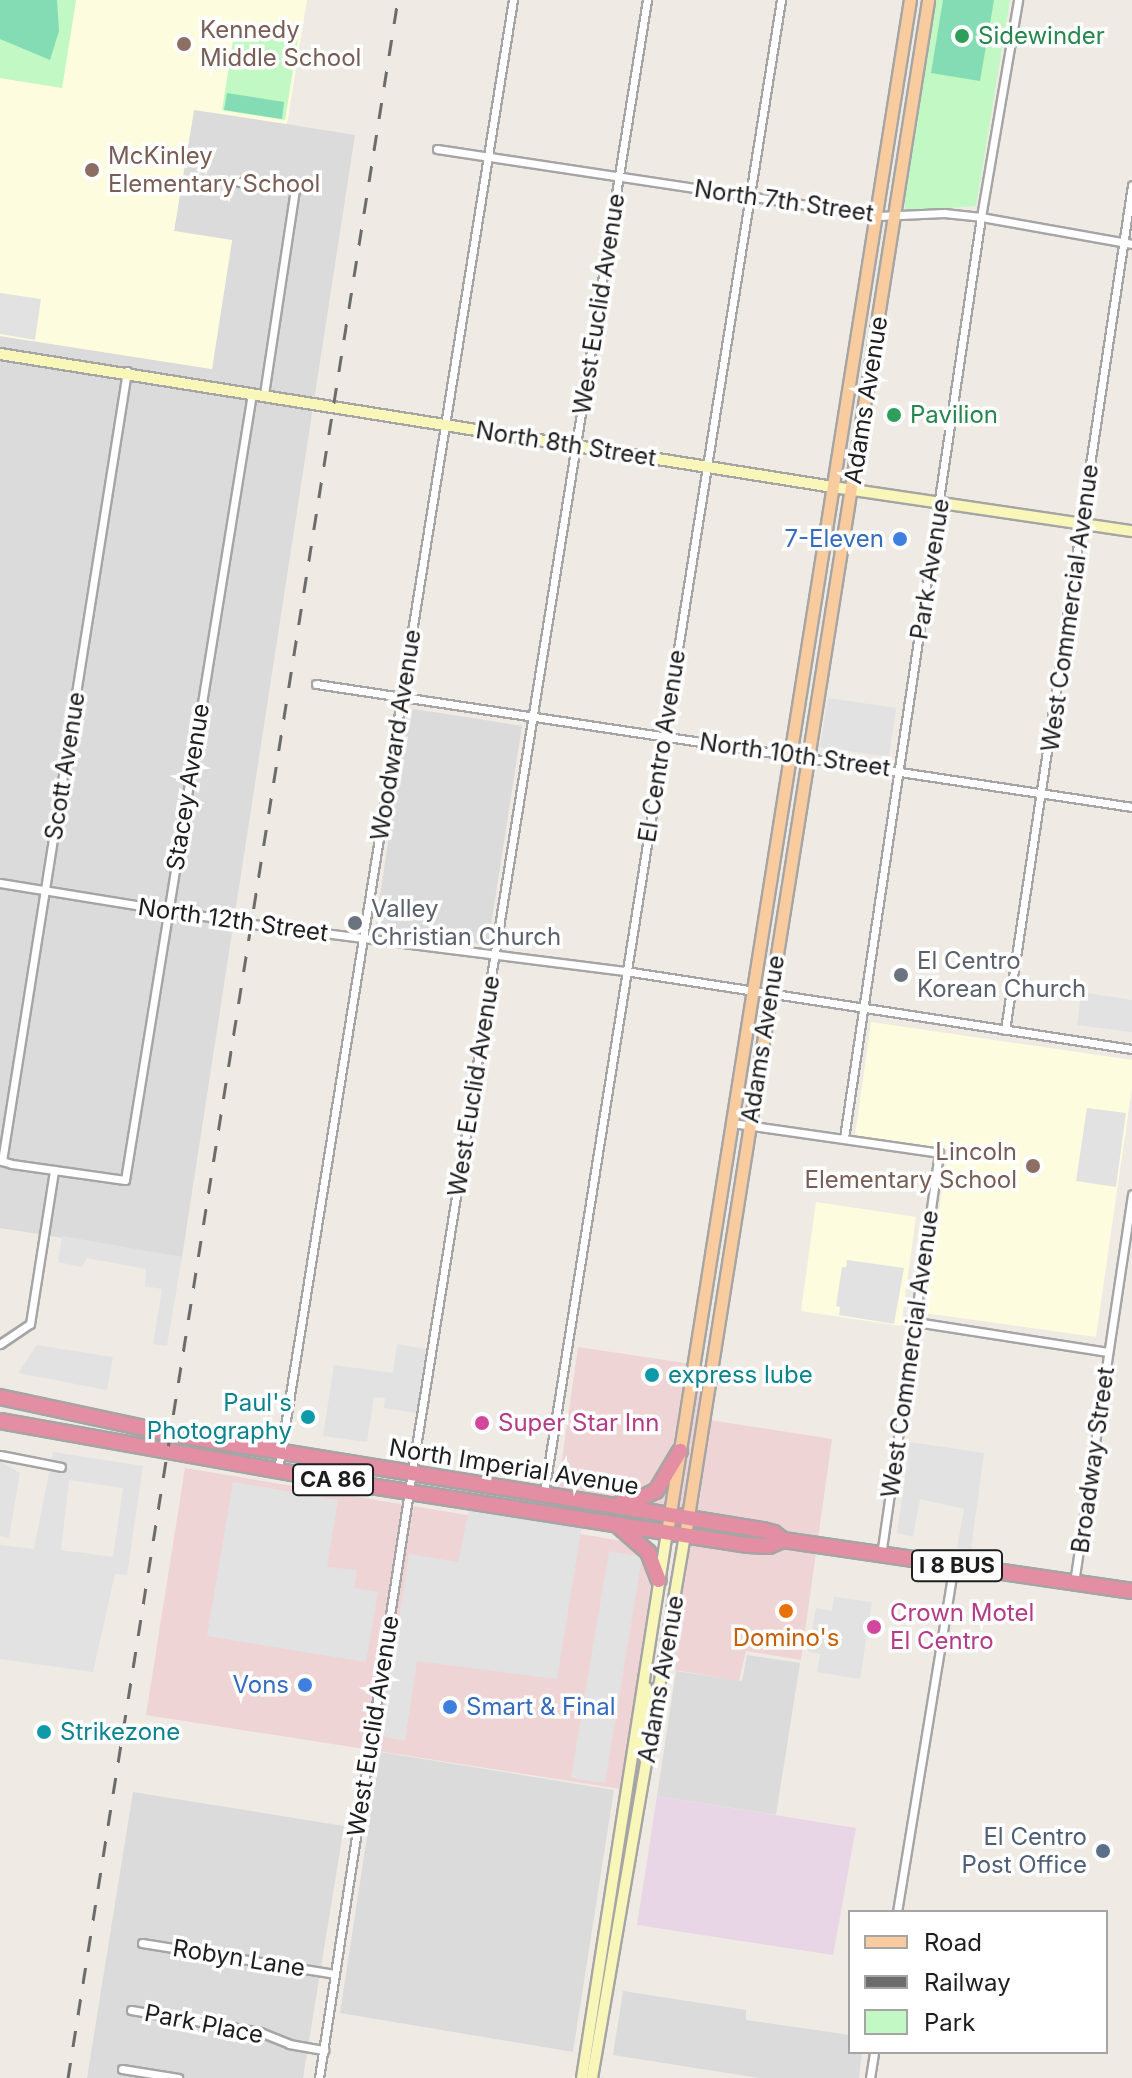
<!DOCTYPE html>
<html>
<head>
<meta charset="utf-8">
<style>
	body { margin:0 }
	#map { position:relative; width:1132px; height:2078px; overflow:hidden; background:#efebe4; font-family:Inter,sans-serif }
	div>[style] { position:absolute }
	.residential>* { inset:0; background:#dcdbdb }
	.commercial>* { inset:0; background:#efd4d5 }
	.industrial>* { inset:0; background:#e8d6e6 }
	.education>* { inset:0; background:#fefcde }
	.park>* { inset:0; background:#c2f8c3 }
	.pitch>* { inset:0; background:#84dcb4 }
	.parking>* { inset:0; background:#e2e2e2 }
	.roads { filter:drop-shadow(2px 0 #a5a5a5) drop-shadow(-2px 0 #a5a5a5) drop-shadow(0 2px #a5a5a5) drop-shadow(0 -2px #a5a5a5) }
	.street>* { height:7px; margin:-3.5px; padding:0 3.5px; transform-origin:3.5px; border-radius:3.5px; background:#fff }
	.secondary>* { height:10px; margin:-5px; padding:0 5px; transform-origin:5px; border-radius:5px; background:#f8f7b9 }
	.primary>* { height:11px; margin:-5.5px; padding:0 5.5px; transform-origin:5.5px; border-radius:5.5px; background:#f9cc9f }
	.highway>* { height:14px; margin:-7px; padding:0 7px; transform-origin:7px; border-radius:7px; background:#e48ea4 }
	.rail>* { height:3px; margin-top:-1.5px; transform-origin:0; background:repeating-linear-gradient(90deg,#6c6c6c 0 16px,transparent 0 32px) }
	.dots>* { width:22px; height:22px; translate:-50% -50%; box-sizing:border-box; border:4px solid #fff; border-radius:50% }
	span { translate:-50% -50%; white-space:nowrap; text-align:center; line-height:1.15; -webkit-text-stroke:7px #fff; paint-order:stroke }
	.shield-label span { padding:2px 6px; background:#fff; border:2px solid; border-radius:6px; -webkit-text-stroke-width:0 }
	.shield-label { font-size:22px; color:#1e1e1e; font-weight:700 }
	.education-label { font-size:24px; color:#785e54 }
	.left { translate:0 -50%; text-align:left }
	.right { translate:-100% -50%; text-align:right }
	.leisure-label { font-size:24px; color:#27864d }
	.street-label { font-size:24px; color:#1e1e1e }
	.shop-label { font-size:24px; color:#366cbe }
	.worship-label { font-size:24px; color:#5b616d }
	.culture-label { font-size:24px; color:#0d838f }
	.hotel-label { font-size:24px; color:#b23c85 }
	.food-label { font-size:24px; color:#c56008 }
	.service-label { font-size:24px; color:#4e5e75 }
	.legend { position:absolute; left:848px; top:1910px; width:260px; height:144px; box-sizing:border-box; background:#fff; border:2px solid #a5a5a5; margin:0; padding:10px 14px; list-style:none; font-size:24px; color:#1e1e1e }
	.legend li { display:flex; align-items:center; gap:16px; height:40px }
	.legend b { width:40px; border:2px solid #a5a5a5 }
</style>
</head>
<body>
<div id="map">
	<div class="residential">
		<i style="clip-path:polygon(194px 109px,355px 135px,182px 1257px,0 1228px,0 336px,212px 369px,232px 241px,174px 231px)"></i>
		<i style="clip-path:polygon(408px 708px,522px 726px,488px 945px,375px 930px)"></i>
		<i style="clip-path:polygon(747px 1655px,800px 1663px,776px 1815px,657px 1796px,676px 1671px,742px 1681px)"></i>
		<i style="clip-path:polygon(380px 1752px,614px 1790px,573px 2052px,340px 2013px)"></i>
		<i style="clip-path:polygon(133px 1792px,344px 1826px,303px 2078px,87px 2078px)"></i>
		<i style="clip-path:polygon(623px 1991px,746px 2010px,746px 2020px,850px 2035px,850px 2052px,862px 2052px,859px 2078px,759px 2078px,613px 2055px)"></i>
	</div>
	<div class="commercial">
		<i style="clip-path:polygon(578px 1347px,712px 1367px,704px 1419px,832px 1439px,801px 1660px,746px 1651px,739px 1681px,663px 1668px,688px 1518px,557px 1495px)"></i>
		<i style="clip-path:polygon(185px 1468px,664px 1548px,627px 1790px,146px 1715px)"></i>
	</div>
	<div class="industrial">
		<i style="clip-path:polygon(657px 1796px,856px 1828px,833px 1955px,637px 1925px)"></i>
	</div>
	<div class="education">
		<i style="clip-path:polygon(76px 0,307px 0,287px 124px,194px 110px,174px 231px,232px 240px,212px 369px,0 336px,0 78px,62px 87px)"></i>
		<i style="clip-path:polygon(871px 1022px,1132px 1060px,1132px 1087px,1096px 1337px,924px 1313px,948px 1149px,855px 1136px)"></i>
		<i style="clip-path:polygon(816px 1202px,916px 1217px,901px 1326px,801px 1311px)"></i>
	</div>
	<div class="park">
		<i style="clip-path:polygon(0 0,76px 0,62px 88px,0 78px)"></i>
		<i style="clip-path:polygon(936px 0,1010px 0,976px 206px,906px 211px,904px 202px)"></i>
		<i style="clip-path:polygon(236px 22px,299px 32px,285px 120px,222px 110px)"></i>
	</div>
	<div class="pitch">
		<i style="clip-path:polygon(0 0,57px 0,59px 31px,50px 60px,0 39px)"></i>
		<i style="clip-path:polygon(943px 0,994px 0,980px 81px,931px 73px)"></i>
		<i style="clip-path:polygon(227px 93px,284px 102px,282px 119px,224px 110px)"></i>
	</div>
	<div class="parking">
		<i style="clip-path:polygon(0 293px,41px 299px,35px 340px,0 334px)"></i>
		<i style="clip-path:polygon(828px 698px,896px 708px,889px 757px,820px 747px)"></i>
		<i style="clip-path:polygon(1081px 992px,1132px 1000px,1132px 1032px,1077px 1025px)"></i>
		<i style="clip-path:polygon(1087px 1108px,1126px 1113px,1116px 1187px,1076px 1181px)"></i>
		<i style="clip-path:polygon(62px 1236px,182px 1257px,167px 1346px,153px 1344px,162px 1289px,145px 1286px,146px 1269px,87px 1258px,82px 1267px,58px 1262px)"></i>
		<i style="clip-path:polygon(847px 1260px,904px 1268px,894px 1324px,839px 1315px,840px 1307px,836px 1306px,842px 1267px,846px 1267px)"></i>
		<i style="clip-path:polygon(397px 1344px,426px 1349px,417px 1413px,384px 1408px,385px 1398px,374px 1397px,367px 1442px,323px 1436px,334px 1365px,393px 1373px)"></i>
		<i style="clip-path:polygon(37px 1345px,113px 1357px,107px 1390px,18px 1373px)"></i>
		<i style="clip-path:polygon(910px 1442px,984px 1453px,971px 1549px,957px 1548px,964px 1509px,920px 1499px,913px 1537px,897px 1533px)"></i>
		<i style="clip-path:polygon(evenodd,53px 1452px,143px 1466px,127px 1575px,115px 1574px,93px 1672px,0 1659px,0 1545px,34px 1549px,53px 1452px,69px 1480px,123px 1488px,113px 1557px,61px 1550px,69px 1480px)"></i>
		<i style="clip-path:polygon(0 1461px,20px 1473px,9px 1538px,0 1536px)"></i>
		<i style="clip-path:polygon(233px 1482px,338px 1500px,327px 1567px,357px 1570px,354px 1588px,378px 1592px,366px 1662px,207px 1636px)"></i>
		<i style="clip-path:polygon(471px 1501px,583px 1519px,557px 1679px,417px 1661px,405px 1741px,381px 1736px,409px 1554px,458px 1562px)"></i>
		<i style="clip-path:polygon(609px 1551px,642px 1557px,605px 1783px,571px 1778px)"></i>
		<i style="clip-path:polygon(834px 1597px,872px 1602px,860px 1679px,817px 1672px,820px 1654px,808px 1652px,816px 1608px,832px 1611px)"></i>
	</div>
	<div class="roads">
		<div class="street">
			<i style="left:437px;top:149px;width:446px;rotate:8.6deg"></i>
			<i style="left:878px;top:216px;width:66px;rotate:-2.6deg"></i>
			<i style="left:944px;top:213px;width:37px;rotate:6deg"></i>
			<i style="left:981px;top:217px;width:153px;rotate:10.1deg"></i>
			<i style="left:239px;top:182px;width:56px;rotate:7.1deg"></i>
			<i style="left:295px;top:189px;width:208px;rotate:98.6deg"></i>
			<i style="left:127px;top:371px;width:800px;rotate:98.99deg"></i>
			<i style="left:2px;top:1161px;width:10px;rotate:17deg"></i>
			<i style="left:12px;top:1164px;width:114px;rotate:8.1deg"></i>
			<i style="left:125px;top:1180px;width:797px;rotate:-80.83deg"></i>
			<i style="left:316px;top:684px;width:825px;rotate:8.57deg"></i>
			<i style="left:0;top:883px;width:255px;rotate:9.2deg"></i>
			<i style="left:252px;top:924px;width:376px;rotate:7.2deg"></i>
			<i style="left:625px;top:971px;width:513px;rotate:8.75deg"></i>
			<i style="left:1005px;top:1030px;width:854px;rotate:-81.45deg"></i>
			<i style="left:732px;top:1123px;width:209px;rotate:8.2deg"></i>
			<i style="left:939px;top:1153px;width:406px;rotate:98.2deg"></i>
			<i style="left:844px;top:1138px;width:931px;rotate:-81.54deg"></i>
			<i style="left:981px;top:217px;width:220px;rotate:-80.3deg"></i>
			<i style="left:916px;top:1322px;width:194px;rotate:8.9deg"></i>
			<i style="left:0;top:1344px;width:36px;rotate:-34deg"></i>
			<i style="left:30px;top:1324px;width:156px;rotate:-81.1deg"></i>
			<i style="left:0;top:1455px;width:62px;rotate:11.1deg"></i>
			<i style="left:278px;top:1470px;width:1489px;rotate:-80.92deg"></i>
			<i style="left:544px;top:1493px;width:1512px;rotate:-80.98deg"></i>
			<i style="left:1074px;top:1583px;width:393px;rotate:-81.5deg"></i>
			<i style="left:897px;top:1912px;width:352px;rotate:-80.7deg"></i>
			<i style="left:142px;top:1943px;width:195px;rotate:9.1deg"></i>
			<i style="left:131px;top:2010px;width:131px;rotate:9.7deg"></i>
			<i style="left:260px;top:2032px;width:31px;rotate:22deg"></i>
			<i style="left:289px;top:2044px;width:36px;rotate:10deg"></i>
			<i style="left:122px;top:2069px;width:57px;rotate:9.1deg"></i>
			<i style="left:319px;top:2078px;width:613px;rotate:-81.28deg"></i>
			<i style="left:412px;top:1472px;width:1491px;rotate:-80.93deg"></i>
			<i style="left:870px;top:2078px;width:26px;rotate:-81deg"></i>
		</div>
		<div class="secondary">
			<i style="left:0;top:354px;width:844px;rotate:9.07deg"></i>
			<i style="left:833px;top:487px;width:302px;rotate:8.4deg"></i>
			<i style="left:646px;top:1762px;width:19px;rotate:-102deg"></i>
			<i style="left:642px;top:1743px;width:48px;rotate:-82.9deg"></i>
			<i style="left:648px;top:1695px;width:8px;rotate:-104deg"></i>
			<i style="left:582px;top:2078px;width:553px;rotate:-81.15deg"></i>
			<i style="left:592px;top:2078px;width:551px;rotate:-80.28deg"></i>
		</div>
		<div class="primary">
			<i style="left:667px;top:1532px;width:1551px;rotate:-80.99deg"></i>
			<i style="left:685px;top:1535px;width:1554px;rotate:-81deg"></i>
		</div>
		<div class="highway">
			<i style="left:0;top:1397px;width:176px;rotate:12.1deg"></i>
			<i style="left:172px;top:1434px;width:599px;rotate:9.23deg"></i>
			<i style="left:763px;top:1530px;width:11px;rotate:15deg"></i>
			<i style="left:774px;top:1533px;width:11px;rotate:38deg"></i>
			<i style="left:0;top:1421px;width:331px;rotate:10.1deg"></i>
			<i style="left:326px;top:1479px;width:427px;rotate:8.9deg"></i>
			<i style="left:748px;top:1545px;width:21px;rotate:3deg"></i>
			<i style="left:769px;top:1546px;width:15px;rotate:-23deg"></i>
			<i style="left:783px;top:1540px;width:353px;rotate:8.3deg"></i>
			<i style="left:622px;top:1502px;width:11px"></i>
			<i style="left:633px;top:1502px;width:25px;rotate:-26deg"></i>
			<i style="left:656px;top:1491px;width:47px;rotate:-59deg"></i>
			<i style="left:616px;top:1524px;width:43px;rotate:41.2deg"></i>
			<i style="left:648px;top:1552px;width:30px;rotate:69deg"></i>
		</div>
	</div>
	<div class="rail">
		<i style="left:68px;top:2078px;width:2104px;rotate:-80.98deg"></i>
	</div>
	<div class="dots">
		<i style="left:962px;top:36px;background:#2e9e5b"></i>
		<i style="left:184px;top:44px;background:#8d6e63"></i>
		<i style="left:92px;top:170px;background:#8d6e63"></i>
		<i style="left:894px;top:415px;background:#2e9e5b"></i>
		<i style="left:900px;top:539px;background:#3f7fe0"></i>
		<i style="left:355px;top:923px;background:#6b7280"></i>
		<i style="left:901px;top:975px;background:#6b7280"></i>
		<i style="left:1033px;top:1166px;background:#8d6e63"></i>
		<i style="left:652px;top:1375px;background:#0f9aa8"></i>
		<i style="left:308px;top:1417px;background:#0f9aa8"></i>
		<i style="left:482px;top:1423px;background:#d1479c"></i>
		<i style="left:786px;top:1611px;background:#e8710a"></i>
		<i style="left:874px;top:1627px;background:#d1479c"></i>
		<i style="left:305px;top:1685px;background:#3f7fe0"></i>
		<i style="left:450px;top:1707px;background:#3f7fe0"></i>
		<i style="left:44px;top:1732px;background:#0f9aa8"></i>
		<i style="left:1103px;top:1851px;background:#5c6f8a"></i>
	</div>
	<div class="shield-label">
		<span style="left:333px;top:1480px">CA 86</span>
		<span style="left:957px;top:1566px">I 8 BUS</span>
	</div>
	<div class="education-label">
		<span class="left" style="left:200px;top:44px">Kennedy<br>Middle School</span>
		<span class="left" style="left:108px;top:170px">McKinley<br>Elementary School</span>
		<span class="right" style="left:1017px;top:1166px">Lincoln<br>Elementary School</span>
	</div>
	<div class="leisure-label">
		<span class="left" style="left:978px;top:36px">Sidewinder</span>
		<span class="left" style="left:910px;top:415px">Pavilion</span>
	</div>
	<div class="street-label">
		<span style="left:784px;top:201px;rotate:8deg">North 7th Street</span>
		<span style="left:599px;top:304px;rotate:-81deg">West Euclid Avenue</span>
		<span style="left:866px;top:400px;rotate:-81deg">Adams Avenue</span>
		<span style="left:566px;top:444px;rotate:9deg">North 8th Street</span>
		<span style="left:930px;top:569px;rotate:-81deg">Park Avenue</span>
		<span style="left:1070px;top:608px;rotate:-82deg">West Commercial Avenue</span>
		<span style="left:396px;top:735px;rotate:-81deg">Woodward Avenue</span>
		<span style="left:662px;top:746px;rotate:-81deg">El Centro Avenue</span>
		<span style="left:795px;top:755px;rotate:8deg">North 10th Street</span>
		<span style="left:65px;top:766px;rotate:-81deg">Scott Avenue</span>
		<span style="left:188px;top:787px;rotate:-81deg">Stacey Avenue</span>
		<span style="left:233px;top:920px;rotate:8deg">North 12th Street</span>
		<span style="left:763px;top:1039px;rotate:-81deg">Adams Avenue</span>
		<span style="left:474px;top:1086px;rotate:-81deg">West Euclid Avenue</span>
		<span style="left:910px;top:1354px;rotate:-82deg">West Commercial Avenue</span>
		<span style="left:1093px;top:1460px;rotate:-82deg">Broadway Street</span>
		<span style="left:514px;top:1467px;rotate:9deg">North Imperial Avenue</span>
		<span style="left:661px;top:1679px;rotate:-80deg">Adams Avenue</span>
		<span style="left:373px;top:1726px;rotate:-81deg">West Euclid Avenue</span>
		<span style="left:239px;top:1958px;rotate:9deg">Robyn Lane</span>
		<span style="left:204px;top:2024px;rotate:11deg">Park Place</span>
	</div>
	<div class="shop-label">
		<span class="right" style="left:884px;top:539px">7-Eleven</span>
		<span class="right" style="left:289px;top:1685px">Vons</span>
		<span class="left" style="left:466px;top:1707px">Smart &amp; Final</span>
	</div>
	<div class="worship-label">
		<span class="left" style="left:371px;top:923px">Valley<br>Christian Church</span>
		<span class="left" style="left:917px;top:975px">El Centro<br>Korean Church</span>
	</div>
	<div class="culture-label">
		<span class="left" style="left:668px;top:1375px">express lube</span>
		<span class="right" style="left:292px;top:1417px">Paul's<br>Photography</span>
		<span class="left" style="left:60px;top:1732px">Strikezone</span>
	</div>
	<div class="hotel-label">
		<span class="left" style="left:498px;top:1423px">Super Star Inn</span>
		<span class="left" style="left:890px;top:1627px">Crown Motel<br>El Centro</span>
	</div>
	<div class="food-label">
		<span style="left:786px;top:1638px">Domino's</span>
	</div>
	<div class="service-label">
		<span class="right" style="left:1087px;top:1851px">El Centro<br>Post Office</span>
	</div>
	<ul class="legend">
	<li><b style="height:10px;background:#f9cc9f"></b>Road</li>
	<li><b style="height:10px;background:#6c6c6c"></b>Railway</li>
	<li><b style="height:22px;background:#c2f8c3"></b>Park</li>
	</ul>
</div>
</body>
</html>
